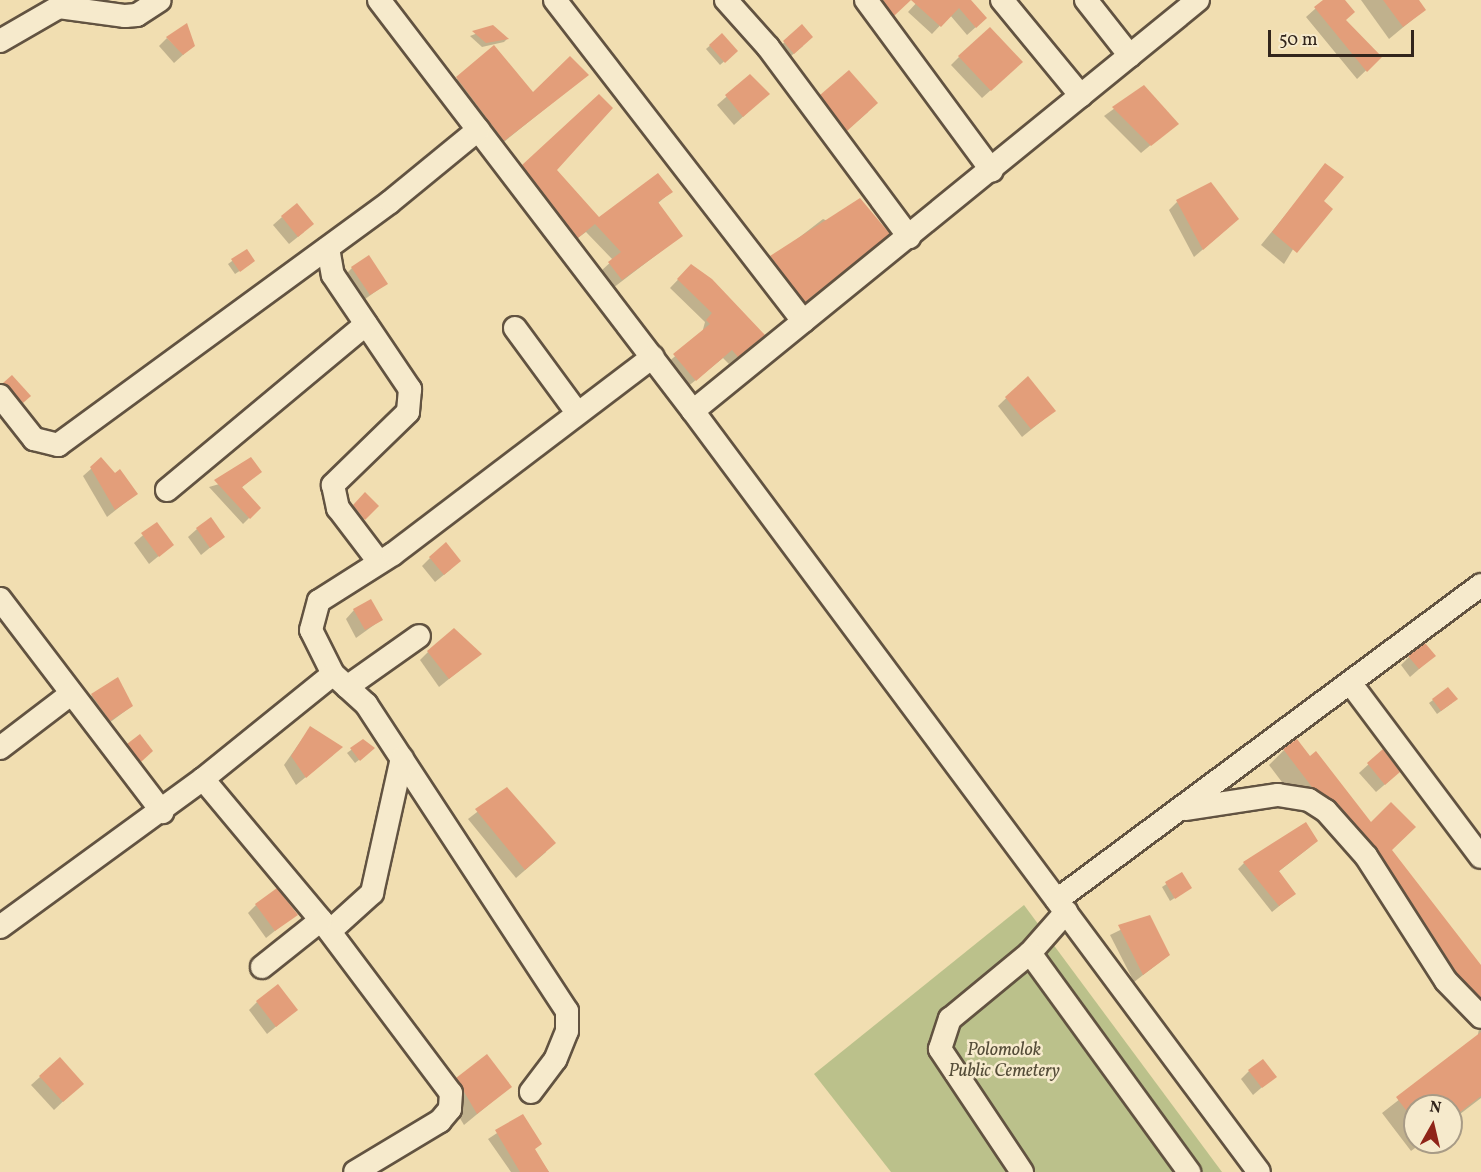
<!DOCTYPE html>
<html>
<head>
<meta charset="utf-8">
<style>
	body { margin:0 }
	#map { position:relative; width:1481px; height:1172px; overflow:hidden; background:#f1deb1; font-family:Vollkorn,serif }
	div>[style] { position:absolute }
	.green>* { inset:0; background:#bbc18b }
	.shadow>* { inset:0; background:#0003 }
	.building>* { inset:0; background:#e39e7a }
	.roads { filter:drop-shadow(2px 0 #625341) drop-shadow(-2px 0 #625341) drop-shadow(0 2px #625341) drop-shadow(0 -2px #625341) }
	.minor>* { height:22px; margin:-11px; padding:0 11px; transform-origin:11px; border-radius:11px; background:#f6eacc }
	span { translate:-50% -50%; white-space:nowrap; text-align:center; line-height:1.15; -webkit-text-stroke:5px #f6eacc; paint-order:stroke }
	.park-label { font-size:18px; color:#544c38; font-style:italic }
	.north { position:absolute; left:1403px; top:1094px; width:60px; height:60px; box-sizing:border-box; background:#f6eacc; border:2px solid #a89b86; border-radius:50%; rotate:8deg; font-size:16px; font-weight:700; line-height:24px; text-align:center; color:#32251c }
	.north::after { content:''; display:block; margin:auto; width:21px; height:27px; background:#8f2418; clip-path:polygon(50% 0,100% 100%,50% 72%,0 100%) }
	.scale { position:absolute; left:1268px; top:30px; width:146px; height:27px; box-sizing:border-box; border:3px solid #32251c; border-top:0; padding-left:8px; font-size:18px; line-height:21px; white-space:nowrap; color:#32251c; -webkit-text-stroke:4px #f6eacc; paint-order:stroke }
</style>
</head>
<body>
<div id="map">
	<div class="green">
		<i style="clip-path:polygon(1024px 905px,1222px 1172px,891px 1172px,814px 1074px)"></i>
	</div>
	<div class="shadow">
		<i style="clip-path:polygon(895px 0,901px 7px,890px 18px,878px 2px)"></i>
		<i style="clip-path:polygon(919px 0,969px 0,977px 26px,967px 35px,950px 15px,932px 34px,908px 12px)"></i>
		<i style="clip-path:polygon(1325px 0,1343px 0,1345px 21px,1380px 57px,1357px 79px,1306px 17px)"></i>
		<i style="clip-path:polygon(1361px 0,1417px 0,1424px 10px,1389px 39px)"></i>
		<i style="clip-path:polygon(802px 26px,803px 46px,785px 61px,775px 51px)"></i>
		<i style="clip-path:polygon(493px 27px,507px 39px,504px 42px,482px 47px,470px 36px)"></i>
		<i style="clip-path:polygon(722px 35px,736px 51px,720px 65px,706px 49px)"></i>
		<i style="clip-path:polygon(167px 38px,184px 54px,174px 63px,159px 46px)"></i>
		<i style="clip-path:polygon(493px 48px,533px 95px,587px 75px,495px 149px,448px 87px)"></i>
		<i style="clip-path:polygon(959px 57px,1012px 71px,982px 98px,951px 65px)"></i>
		<i style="clip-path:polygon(750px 76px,759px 102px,734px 125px,717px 105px)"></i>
		<i style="clip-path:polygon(1144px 87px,1176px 124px,1141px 153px,1104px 116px)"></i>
		<i style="clip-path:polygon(821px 96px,868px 112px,838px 138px,813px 105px)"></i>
		<i style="clip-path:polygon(1326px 165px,1322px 202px,1284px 264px,1261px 245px)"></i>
		<i style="clip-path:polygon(523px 166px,598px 219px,671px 192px,657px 204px,681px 236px,613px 288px,601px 271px,613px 260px,586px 232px,568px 245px,515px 175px)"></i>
		<i style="clip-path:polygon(1177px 202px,1229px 227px,1194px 257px,1169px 210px)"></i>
		<i style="clip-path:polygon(282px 217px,304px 232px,289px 244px,273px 225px)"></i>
		<i style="clip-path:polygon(823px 219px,878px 243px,795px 311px,761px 267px)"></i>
		<i style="clip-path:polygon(246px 251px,250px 264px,235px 274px,228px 264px)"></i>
		<i style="clip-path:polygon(691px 266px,754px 344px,729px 364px,723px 358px,686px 388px,666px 364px,702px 333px,705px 322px,670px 288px)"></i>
		<i style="clip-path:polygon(352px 268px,386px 284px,361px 302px,344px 276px)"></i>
		<i style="clip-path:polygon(12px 377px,29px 396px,20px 405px,0 388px)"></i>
		<i style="clip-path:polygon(1027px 378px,1054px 411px,1022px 437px,998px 406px)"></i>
		<i style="clip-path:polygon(101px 460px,136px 494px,107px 517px,83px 476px)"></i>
		<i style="clip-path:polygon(260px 472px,241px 488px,259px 508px,243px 524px,209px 487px)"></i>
		<i style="clip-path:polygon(365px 494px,377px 506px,361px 522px,350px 510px)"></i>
		<i style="clip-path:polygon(156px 524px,172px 545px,149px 564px,134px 543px)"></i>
		<i style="clip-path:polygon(197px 529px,223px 537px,201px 555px,188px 537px)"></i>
		<i style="clip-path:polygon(430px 558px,451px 569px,435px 582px,422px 566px)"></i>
		<i style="clip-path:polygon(354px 610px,381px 620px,356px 638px,346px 619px)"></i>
		<i style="clip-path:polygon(428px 652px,480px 654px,439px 687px,420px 660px)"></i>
		<i style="clip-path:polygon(1434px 656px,1410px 677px,1401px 665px,1409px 657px)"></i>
		<i style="clip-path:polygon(92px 695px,132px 706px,101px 729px,84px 703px)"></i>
		<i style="clip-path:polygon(1433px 700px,1452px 703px,1437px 714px,1429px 703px)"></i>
		<i style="clip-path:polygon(310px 728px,333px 755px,296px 785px,284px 765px)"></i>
		<i style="clip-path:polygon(363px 741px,369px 752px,355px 763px,347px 753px)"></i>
		<i style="clip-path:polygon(128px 745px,143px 759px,131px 769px,120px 753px)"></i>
		<i style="clip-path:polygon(1284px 750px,1391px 850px,1481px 968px,1481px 1098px,1451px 1121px,1451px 1106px,1415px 1106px,1415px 1142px,1423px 1142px,1411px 1151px,1382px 1113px,1477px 1039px,1479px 1029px,1442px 988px,1361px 862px,1321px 817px,1297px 802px,1269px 765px)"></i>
		<i style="clip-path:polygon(1383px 751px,1390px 780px,1376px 792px,1359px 773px)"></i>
		<i style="clip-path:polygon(507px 789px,546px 852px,516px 878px,468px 819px)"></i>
		<i style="clip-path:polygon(1310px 847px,1278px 872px,1294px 894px,1272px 912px,1238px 869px,1244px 863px)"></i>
		<i style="clip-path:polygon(1182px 874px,1190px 888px,1170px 901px,1162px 887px)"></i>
		<i style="clip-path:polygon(256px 905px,296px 914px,266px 938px,248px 913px)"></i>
		<i style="clip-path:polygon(1149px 916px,1169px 955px,1134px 982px,1110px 935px)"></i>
		<i style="clip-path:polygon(257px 1002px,296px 1010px,267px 1034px,249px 1010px)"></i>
		<i style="clip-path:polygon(60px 1059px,73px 1092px,54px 1110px,31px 1085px)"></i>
		<i style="clip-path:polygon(1249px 1071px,1275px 1076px,1253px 1095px,1241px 1079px)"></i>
		<i style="clip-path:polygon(457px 1079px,510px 1087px,464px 1125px,444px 1092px)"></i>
		<i style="clip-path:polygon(523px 1116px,534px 1150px,549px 1172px,511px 1172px,488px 1139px)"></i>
	</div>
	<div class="building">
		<i style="clip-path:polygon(883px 0,971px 0,987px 18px,976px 28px,959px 8px,941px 27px,911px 0,894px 16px)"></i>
		<i style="clip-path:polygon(1323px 0,1345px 0,1355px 12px,1346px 20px,1382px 57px,1367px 72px,1314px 7px)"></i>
		<i style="clip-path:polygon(1383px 0,1419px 0,1426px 10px,1403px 27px)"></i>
		<i style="clip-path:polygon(187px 23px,195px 46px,183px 55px,166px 37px)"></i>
		<i style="clip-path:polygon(802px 24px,813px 37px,794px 54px,783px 41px)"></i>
		<i style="clip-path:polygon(493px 25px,509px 39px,486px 43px,472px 31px)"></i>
		<i style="clip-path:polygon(990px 27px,1023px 62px,991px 91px,958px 56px)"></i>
		<i style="clip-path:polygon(722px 33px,738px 51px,725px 63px,709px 45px)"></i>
		<i style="clip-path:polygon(494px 45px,533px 92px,570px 56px,589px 75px,504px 141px,456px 77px)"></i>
		<i style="clip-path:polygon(849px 70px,878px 103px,847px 131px,820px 95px)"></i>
		<i style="clip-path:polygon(750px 74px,770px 94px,743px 117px,725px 95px)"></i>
		<i style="clip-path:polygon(1144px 85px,1179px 124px,1151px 146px,1112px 107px)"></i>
		<i style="clip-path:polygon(599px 94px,613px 108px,557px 170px,599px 217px,658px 173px,673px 192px,658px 202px,683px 236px,622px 280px,608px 262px,621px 252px,595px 224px,578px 238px,522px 165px)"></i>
		<i style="clip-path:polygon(1325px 163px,1344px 177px,1324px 201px,1333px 209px,1297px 253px,1272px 232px)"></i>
		<i style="clip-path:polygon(1211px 182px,1239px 219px,1203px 250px,1176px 200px)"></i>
		<i style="clip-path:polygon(860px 198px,890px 234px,805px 302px,770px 256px)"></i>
		<i style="clip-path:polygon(297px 203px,314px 224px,298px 237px,281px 216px)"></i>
		<i style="clip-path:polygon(247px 249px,255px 261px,240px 272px,231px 259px)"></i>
		<i style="clip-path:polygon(369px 255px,388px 284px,370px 295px,351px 267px)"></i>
		<i style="clip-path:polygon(691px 264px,712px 279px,765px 335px,738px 357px,732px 350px,696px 381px,673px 354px,710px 324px,706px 320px,712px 313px,677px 279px)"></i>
		<i style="clip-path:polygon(12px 375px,31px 396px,23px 403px,3px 383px)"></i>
		<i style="clip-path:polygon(1028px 376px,1056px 411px,1031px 429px,1005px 397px)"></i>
		<i style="clip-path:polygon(101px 457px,115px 473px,120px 469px,138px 494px,115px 510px,90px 467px)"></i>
		<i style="clip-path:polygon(251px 457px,262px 472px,242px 487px,261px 508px,250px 519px,214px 480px)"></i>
		<i style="clip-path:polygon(365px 492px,379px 506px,365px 520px,353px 505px)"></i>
		<i style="clip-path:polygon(211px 517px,225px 537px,210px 548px,196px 528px)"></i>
		<i style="clip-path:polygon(157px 522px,174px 545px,159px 557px,141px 533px)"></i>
		<i style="clip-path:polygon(446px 542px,461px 561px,444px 575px,429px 557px)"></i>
		<i style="clip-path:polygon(371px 599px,383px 620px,365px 630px,353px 609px)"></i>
		<i style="clip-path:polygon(454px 628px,482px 654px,449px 679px,427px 651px)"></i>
		<i style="clip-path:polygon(1425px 643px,1436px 656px,1419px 669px,1408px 656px)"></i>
		<i style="clip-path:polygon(118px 677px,133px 706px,110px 721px,91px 694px)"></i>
		<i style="clip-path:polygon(1448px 687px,1458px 699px,1441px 711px,1432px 699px)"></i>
		<i style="clip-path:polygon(310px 726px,343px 747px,306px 778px,291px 756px)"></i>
		<i style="clip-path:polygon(140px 734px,153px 751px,141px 762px,127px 744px)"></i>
		<i style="clip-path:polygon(363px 739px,375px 748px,360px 761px,350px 748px)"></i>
		<i style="clip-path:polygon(1297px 739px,1310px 756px,1316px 751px,1371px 822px,1391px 802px,1416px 827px,1392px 850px,1481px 965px,1481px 998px,1457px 973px,1376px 847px,1336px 802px,1312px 787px,1283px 749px)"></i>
		<i style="clip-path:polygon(1383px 749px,1400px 772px,1385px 785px,1367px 763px)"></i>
		<i style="clip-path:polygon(507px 787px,556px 843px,525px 870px,475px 809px)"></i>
		<i style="clip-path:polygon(1306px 822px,1318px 841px,1279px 871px,1296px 894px,1279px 906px,1243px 862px)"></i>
		<i style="clip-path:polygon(1182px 872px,1192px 888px,1175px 899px,1165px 882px)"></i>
		<i style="clip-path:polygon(277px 888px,298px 915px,275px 931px,255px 904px)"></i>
		<i style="clip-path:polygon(1150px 915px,1170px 955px,1143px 975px,1118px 925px)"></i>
		<i style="clip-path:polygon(278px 984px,298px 1010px,276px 1027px,256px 1001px)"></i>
		<i style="clip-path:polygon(1481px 1032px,1481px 1096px,1451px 1119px,1451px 1106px,1415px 1106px,1415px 1122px,1396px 1097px)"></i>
		<i style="clip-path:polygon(487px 1054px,512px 1087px,477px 1114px,456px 1078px)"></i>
		<i style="clip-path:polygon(60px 1057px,84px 1084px,63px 1102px,39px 1076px)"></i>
		<i style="clip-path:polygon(1263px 1059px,1277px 1077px,1262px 1088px,1248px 1070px)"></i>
		<i style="clip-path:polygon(523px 1114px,542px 1144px,535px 1149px,549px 1172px,520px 1172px,495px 1130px)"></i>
	</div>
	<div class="roads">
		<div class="minor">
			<i style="left:379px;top:0;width:517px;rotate:52.62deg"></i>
			<i style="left:693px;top:411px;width:948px;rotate:53.36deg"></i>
			<i style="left:555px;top:0;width:406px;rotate:52.3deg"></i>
			<i style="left:726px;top:0;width:63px;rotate:48.2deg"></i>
			<i style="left:768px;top:47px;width:237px;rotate:53.4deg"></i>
			<i style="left:866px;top:0;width:212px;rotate:53.6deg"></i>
			<i style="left:1002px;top:0;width:124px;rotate:50.5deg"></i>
			<i style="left:1086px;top:0;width:71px;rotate:51.8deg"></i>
			<i style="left:0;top:41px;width:68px;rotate:-30deg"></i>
			<i style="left:59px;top:7px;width:67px;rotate:7.8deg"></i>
			<i style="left:125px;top:16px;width:12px;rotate:-5deg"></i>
			<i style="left:137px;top:15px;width:27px;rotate:-33deg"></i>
			<i style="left:328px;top:248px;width:27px;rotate:80deg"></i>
			<i style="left:333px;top:275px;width:138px;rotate:56deg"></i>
			<i style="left:410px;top:389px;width:23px;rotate:95deg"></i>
			<i style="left:408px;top:412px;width:105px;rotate:135.8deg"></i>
			<i style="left:333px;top:485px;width:24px;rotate:78deg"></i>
			<i style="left:338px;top:508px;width:68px;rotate:52.8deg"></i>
			<i style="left:515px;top:328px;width:103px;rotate:53.7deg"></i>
			<i style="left:0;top:396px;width:55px;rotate:51.7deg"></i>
			<i style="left:34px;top:439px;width:25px;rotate:14deg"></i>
			<i style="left:58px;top:445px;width:411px;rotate:-36.2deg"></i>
			<i style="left:390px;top:202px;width:114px;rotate:-39.3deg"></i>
			<i style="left:693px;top:411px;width:651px;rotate:-39.14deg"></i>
			<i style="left:167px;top:490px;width:259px;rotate:-39.8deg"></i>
			<i style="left:0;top:599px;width:268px;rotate:52.7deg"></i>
			<i style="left:333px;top:674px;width:49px;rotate:-116.6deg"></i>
			<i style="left:311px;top:630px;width:30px;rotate:-75deg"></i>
			<i style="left:319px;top:601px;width:88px;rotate:-32.4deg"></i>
			<i style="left:393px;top:554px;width:326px;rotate:-37.2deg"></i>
			<i style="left:1351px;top:684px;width:216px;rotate:53.1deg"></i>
			<i style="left:347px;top:687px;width:88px;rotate:-35.3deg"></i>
			<i style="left:0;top:748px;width:89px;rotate:-37.3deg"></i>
			<i style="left:203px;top:779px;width:167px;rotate:-38.9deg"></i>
			<i style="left:333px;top:674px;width:45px;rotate:42.3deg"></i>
			<i style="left:366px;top:704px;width:367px;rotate:56.8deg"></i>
			<i style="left:567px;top:1011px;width:20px;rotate:90deg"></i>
			<i style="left:567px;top:1031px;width:31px;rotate:112deg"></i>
			<i style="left:555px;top:1060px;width:40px;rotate:127deg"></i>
			<i style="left:1185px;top:809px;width:94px;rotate:-8.6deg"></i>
			<i style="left:1278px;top:795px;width:31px;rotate:9deg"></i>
			<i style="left:1309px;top:800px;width:20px;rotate:33deg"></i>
			<i style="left:1326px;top:811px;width:60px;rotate:48.4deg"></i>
			<i style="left:1366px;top:856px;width:148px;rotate:57.4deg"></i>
			<i style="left:1446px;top:981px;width:50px;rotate:45.8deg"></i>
			<i style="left:1057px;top:900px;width:528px;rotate:-36.61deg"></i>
			<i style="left:0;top:927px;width:251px;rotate:-36.1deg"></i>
			<i style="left:203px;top:779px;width:184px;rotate:50.1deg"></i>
			<i style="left:321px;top:920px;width:216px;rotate:53.1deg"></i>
			<i style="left:451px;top:1093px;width:16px;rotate:94deg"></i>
			<i style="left:450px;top:1109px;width:16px;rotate:130deg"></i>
			<i style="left:440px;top:1121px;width:99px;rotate:149deg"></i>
			<i style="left:330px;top:931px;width:57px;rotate:-42.1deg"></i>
			<i style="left:372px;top:893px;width:138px;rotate:-77.5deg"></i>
			<i style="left:1030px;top:953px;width:55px;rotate:-48.7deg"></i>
			<i style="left:262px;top:967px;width:75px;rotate:-38.5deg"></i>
			<i style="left:1022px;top:1172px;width:148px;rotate:-123.7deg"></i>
			<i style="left:940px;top:1049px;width:32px;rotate:-72deg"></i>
			<i style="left:950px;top:1019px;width:104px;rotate:-39.5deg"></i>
			<i style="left:1030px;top:953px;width:271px;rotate:54deg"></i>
		</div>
	</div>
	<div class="park-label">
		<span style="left:1004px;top:1062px">Polomolok<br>Public Cemetery</span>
	</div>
	<div class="north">N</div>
	<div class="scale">50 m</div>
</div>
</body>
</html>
